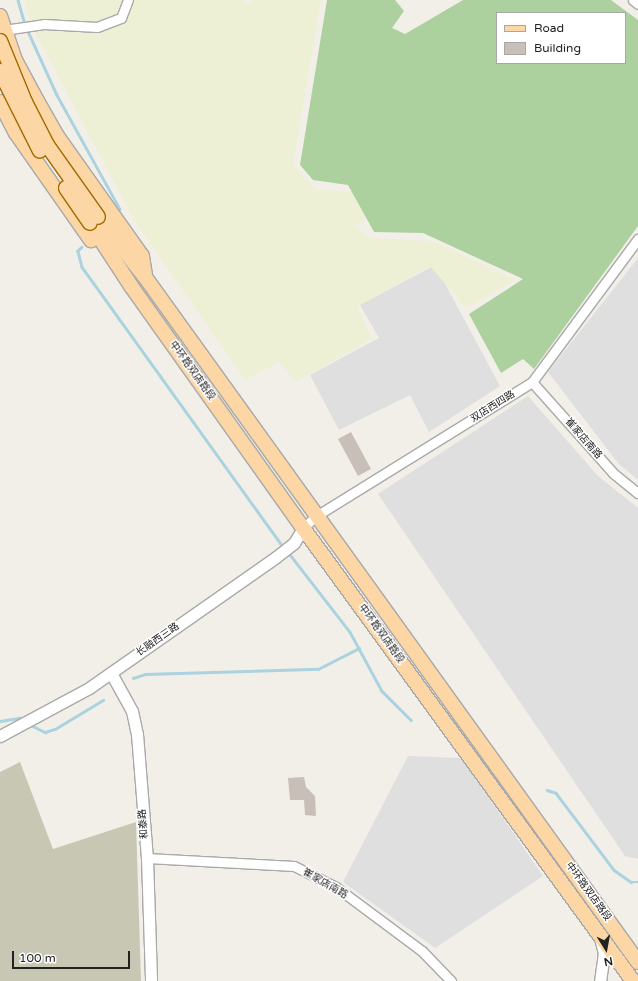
<!DOCTYPE html>
<html>
<head>
<meta charset="utf-8">
<style>
	body { margin:0 }
	#map { position:relative; width:638px; height:981px; overflow:hidden; background:#f2efe9; font-family:"Varela Round","Noto Sans SC",sans-serif }
	div>[style] { position:absolute }
	.residential>* { inset:0; background:#e0dfdf }
	.construction>* { inset:0; background:#c7c7b4 }
	.farmland>* { inset:0; background:#eef0d5 }
	.forest>* { inset:0; background:#add19e }
	.stream>* { height:2.5px; margin:-1.25px; padding:0 1.25px; transform-origin:1.25px; border-radius:1.25px; background:#aad3df }
	.building>* { inset:0; background:#c7bfb8 }
	.roads { filter:drop-shadow(1px 0 #a9a9a9) drop-shadow(-1px 0 #a9a9a9) drop-shadow(0 1px #a9a9a9) drop-shadow(0 -1px #a9a9a9) }
	.minor>* { height:9px; margin:-4.5px; padding:0 4.5px; transform-origin:4.5px; border-radius:4.5px; background:#fff }
	.tertiary>* { height:11px; margin:-5.5px; padding:0 5.5px; transform-origin:5.5px; border-radius:5.5px; background:#fff }
	.primary>* { height:14px; margin:-7px; padding:0 7px; transform-origin:7px; border-radius:7px; background:#fcd6a4 }
	.bridges { filter:drop-shadow(1px 0 #a06b00) drop-shadow(-1px 0 #a06b00) drop-shadow(0 1px #a06b00) drop-shadow(0 -1px #a06b00) }
	.primary-bridge>* { height:14px; margin:-7px; padding:0 7px; transform-origin:7px; border-radius:7px; background:#fcd6a4 }
	span { translate:-50% -50%; white-space:nowrap; text-align:center; line-height:1.15; -webkit-text-stroke:3px #fff; paint-order:stroke }
	.street-label { font-size:10px; color:#222 }
	.legend { position:absolute; left:496px; top:12px; width:130px; height:52px; box-sizing:border-box; background:#fff; border:1px solid #a7a7a7; margin:0; padding:5px 7px; list-style:none; font-size:12px; color:#222 }
	.legend li { display:flex; align-items:center; gap:8px; height:20px }
	.legend b { width:20px; border:1px solid #a7a7a7 }
	.north { position:absolute; left:586px; top:929px; width:40px; height:40px; -webkit-text-stroke:3px #fff; paint-order:stroke; rotate:169deg; font-size:11px; font-weight:700; line-height:16px; text-align:center; color:#222 }
	.north::after { content:''; display:block; margin:auto; width:14px; height:18px; background:#222; clip-path:polygon(50% 0,100% 100%,50% 72%,0 100%) }
	.scale { position:absolute; left:12px; top:951px; width:118px; height:18px; box-sizing:border-box; border:2px solid #222; border-top:0; padding-left:5px; font-size:12px; line-height:14px; white-space:nowrap; color:#222; -webkit-text-stroke:3px #fff; paint-order:stroke }
</style>
</head>
<body>
<div id="map">
	<div class="residential">
		<i style="clip-path:polygon(638px 258px,638px 480px,618px 463px,548px 372px)"></i>
		<i style="clip-path:polygon(435px 265px,500px 386px,429px 432px,410px 395px,339px 430px,310px 375px,379px 338px,360px 305px)"></i>
		<i style="clip-path:polygon(528px 396px,598px 476px,638px 508px,638px 859px,625px 856px,378px 494px)"></i>
		<i style="clip-path:polygon(408px 756px,462px 758px,543px 876px,435px 948px,343px 882px)"></i>
	</div>
	<div class="construction">
		<i style="clip-path:polygon(20px 762px,53px 849px,136px 822px,141px 981px,0 981px,0 772px)"></i>
	</div>
	<div class="farmland">
		<i style="clip-path:polygon(24px 0,241px 0,252px 5px,253px 0,321px 0,293px 164px,316px 190px,353px 191px,366px 220px,353px 225px,370px 238px,432px 241px,516px 280px,466px 308px,430px 266px,357px 307px,372px 339px,296px 382px,279px 362px,245px 380px,134px 220px,32px 27px)"></i>
	</div>
	<div class="forest">
		<i style="clip-path:polygon(evenodd,327px 0,395px 0,404px 11px,392px 28px,405px 34px,463px 0,611px 0,638px 20px,638px 226px,534px 369px,523px 359px,501px 373px,469px 314px,523px 279px,423px 233px,374px 232px,348px 185px,313px 180px,300px 165px,327px 0,497px 13px,625px 13px,625px 63px,497px 63px,497px 13px)"></i>
	</div>
	<div class="stream">
		<i style="left:18px;top:0;width:25px;rotate:74deg"></i>
		<i style="left:27px;top:29px;width:72px;rotate:65.6deg"></i>
		<i style="left:57px;top:95px;width:130px;rotate:61.1deg"></i>
		<i style="left:82px;top:247px;width:6px;rotate:135deg"></i>
		<i style="left:78px;top:251px;width:16px;rotate:76deg"></i>
		<i style="left:82px;top:267px;width:345px;rotate:54.3deg"></i>
		<i style="left:288px;top:552px;width:101px;rotate:52.2deg"></i>
		<i style="left:350px;top:632px;width:67px;rotate:61.5deg"></i>
		<i style="left:382px;top:691px;width:41px;rotate:45deg"></i>
		<i style="left:133px;top:678px;width:13px;rotate:-18deg"></i>
		<i style="left:145px;top:674px;width:173px;rotate:-1.7deg"></i>
		<i style="left:318px;top:669px;width:46px;rotate:-27.1deg"></i>
		<i style="left:0;top:721px;width:20px;rotate:-9deg"></i>
		<i style="left:31px;top:725px;width:16px;rotate:27deg"></i>
		<i style="left:45px;top:732px;width:10px;rotate:-17deg"></i>
		<i style="left:55px;top:729px;width:56px;rotate:-31.1deg"></i>
		<i style="left:547px;top:790px;width:9px;rotate:18deg"></i>
		<i style="left:556px;top:793px;width:96px;rotate:53deg"></i>
		<i style="left:614px;top:870px;width:21px;rotate:35deg"></i>
		<i style="left:631px;top:882px;width:7px"></i>
	</div>
	<div class="building">
		<i style="clip-path:polygon(351px 432px,371px 469px,358px 476px,338px 439px)"></i>
		<i style="clip-path:polygon(304px 777px,306px 787px,315px 796px,316px 816px,305px 815px,304px 800px,290px 800px,288px 778px)"></i>
	</div>
	<div class="roads">
		<div class="minor">
			<i style="left:633px;top:0;width:6px;rotate:39deg"></i>
			<i style="left:4px;top:30px;width:40px;rotate:-8.5deg"></i>
			<i style="left:44px;top:24px;width:53px;rotate:3.2deg"></i>
			<i style="left:97px;top:27px;width:26px;rotate:-21deg"></i>
			<i style="left:121px;top:18px;width:19px;rotate:-69deg"></i>
			<i style="left:532px;top:382px;width:122px;rotate:48.3deg"></i>
			<i style="left:613px;top:473px;width:32px;rotate:39deg"></i>
			<i style="left:303px;top:528px;width:18px;rotate:-43deg"></i>
			<i style="left:316px;top:516px;width:254px;rotate:-31.8deg"></i>
			<i style="left:532px;top:382px;width:178px;rotate:-53.5deg"></i>
			<i style="left:147px;top:858px;width:147px;rotate:3.1deg"></i>
			<i style="left:294px;top:866px;width:47px;rotate:26.6deg"></i>
			<i style="left:336px;top:887px;width:107px;rotate:36.7deg"></i>
			<i style="left:422px;top:951px;width:42px;rotate:46deg"></i>
		</div>
		<div class="tertiary">
			<i style="left:111px;top:673px;width:43px;rotate:61.1deg"></i>
			<i style="left:132px;top:711px;width:24px;rotate:78deg"></i>
			<i style="left:137px;top:734px;width:124px;rotate:85.4deg"></i>
			<i style="left:147px;top:858px;width:123px;rotate:88.1deg"></i>
			<i style="left:0;top:736px;width:101px;rotate:-28.3deg"></i>
			<i style="left:89px;top:688px;width:228px;rotate:-35deg"></i>
			<i style="left:276px;top:557px;width:23px;rotate:-38deg"></i>
			<i style="left:294px;top:543px;width:17px;rotate:-59deg"></i>
			<i style="left:600px;top:938px;width:16px;rotate:75deg"></i>
			<i style="left:604px;top:953px;width:28px;rotate:98deg"></i>
		</div>
		<div class="primary">
			<i style="left:0;top:16px;width:46px;rotate:71.2deg"></i>
			<i style="left:15px;top:60px;width:47px;rotate:61.8deg"></i>
			<i style="left:37px;top:101px;width:40px;rotate:60.3deg"></i>
			<i style="left:57px;top:136px;width:147px;rotate:54.7deg"></i>
			<i style="left:142px;top:256px;width:20px;rotate:81deg"></i>
			<i style="left:0;top:102px;width:35px;rotate:63deg"></i>
			<i style="left:16px;top:133px;width:131px;rotate:55deg"></i>
			<i style="left:98px;top:217px;width:76px;rotate:51.9deg"></i>
			<i style="left:145px;top:277px;width:844px;rotate:54.26deg"></i>
			<i style="left:90px;top:223px;width:75px;rotate:56.9deg"></i>
			<i style="left:131px;top:286px;width:297px;rotate:54.6deg"></i>
			<i style="left:303px;top:528px;width:560px;rotate:53.93deg"></i>
		</div>
	</div>
	<div class="bridges">
		<div class="primary-bridge">
			<i style="left:0;top:41px;width:66px;rotate:67.7deg"></i>
			<i style="left:25px;top:102px;width:48px;rotate:62.9deg"></i>
			<i style="left:47px;top:145px;width:88px;rotate:54.7deg"></i>
			<i style="left:0;top:71px;width:89px;rotate:63.4deg"></i>
			<i style="left:66px;top:188px;width:42px;rotate:55.6deg"></i>
		</div>
	</div>
	<div class="street-label">
		<span style="left:192px;top:371px;rotate:54deg">中环路双店路段</span>
		<span style="left:493px;top:407px;rotate:-32deg">双店西四路</span>
		<span style="left:583px;top:439px;rotate:49deg">崔家店南路</span>
		<span style="left:381px;top:634px;rotate:54deg">中环路双店路段</span>
		<span style="left:158px;top:640px;rotate:-35deg">长融西三路</span>
		<span style="left:144px;top:824px;rotate:-95deg">和泰路</span>
		<span style="left:325px;top:884px;rotate:30deg">崔家店南路</span>
		<span style="left:588px;top:892px;rotate:54deg">中环路双店路段</span>
	</div>
	<ul class="legend">
	<li><b style="height:5px;background:#fcd6a4"></b>Road</li>
	<li><b style="height:11px;background:#c7bfb8"></b>Building</li>
	</ul>
	<div class="north">N</div>
	<div class="scale">100 m</div>
</div>
</body>
</html>
